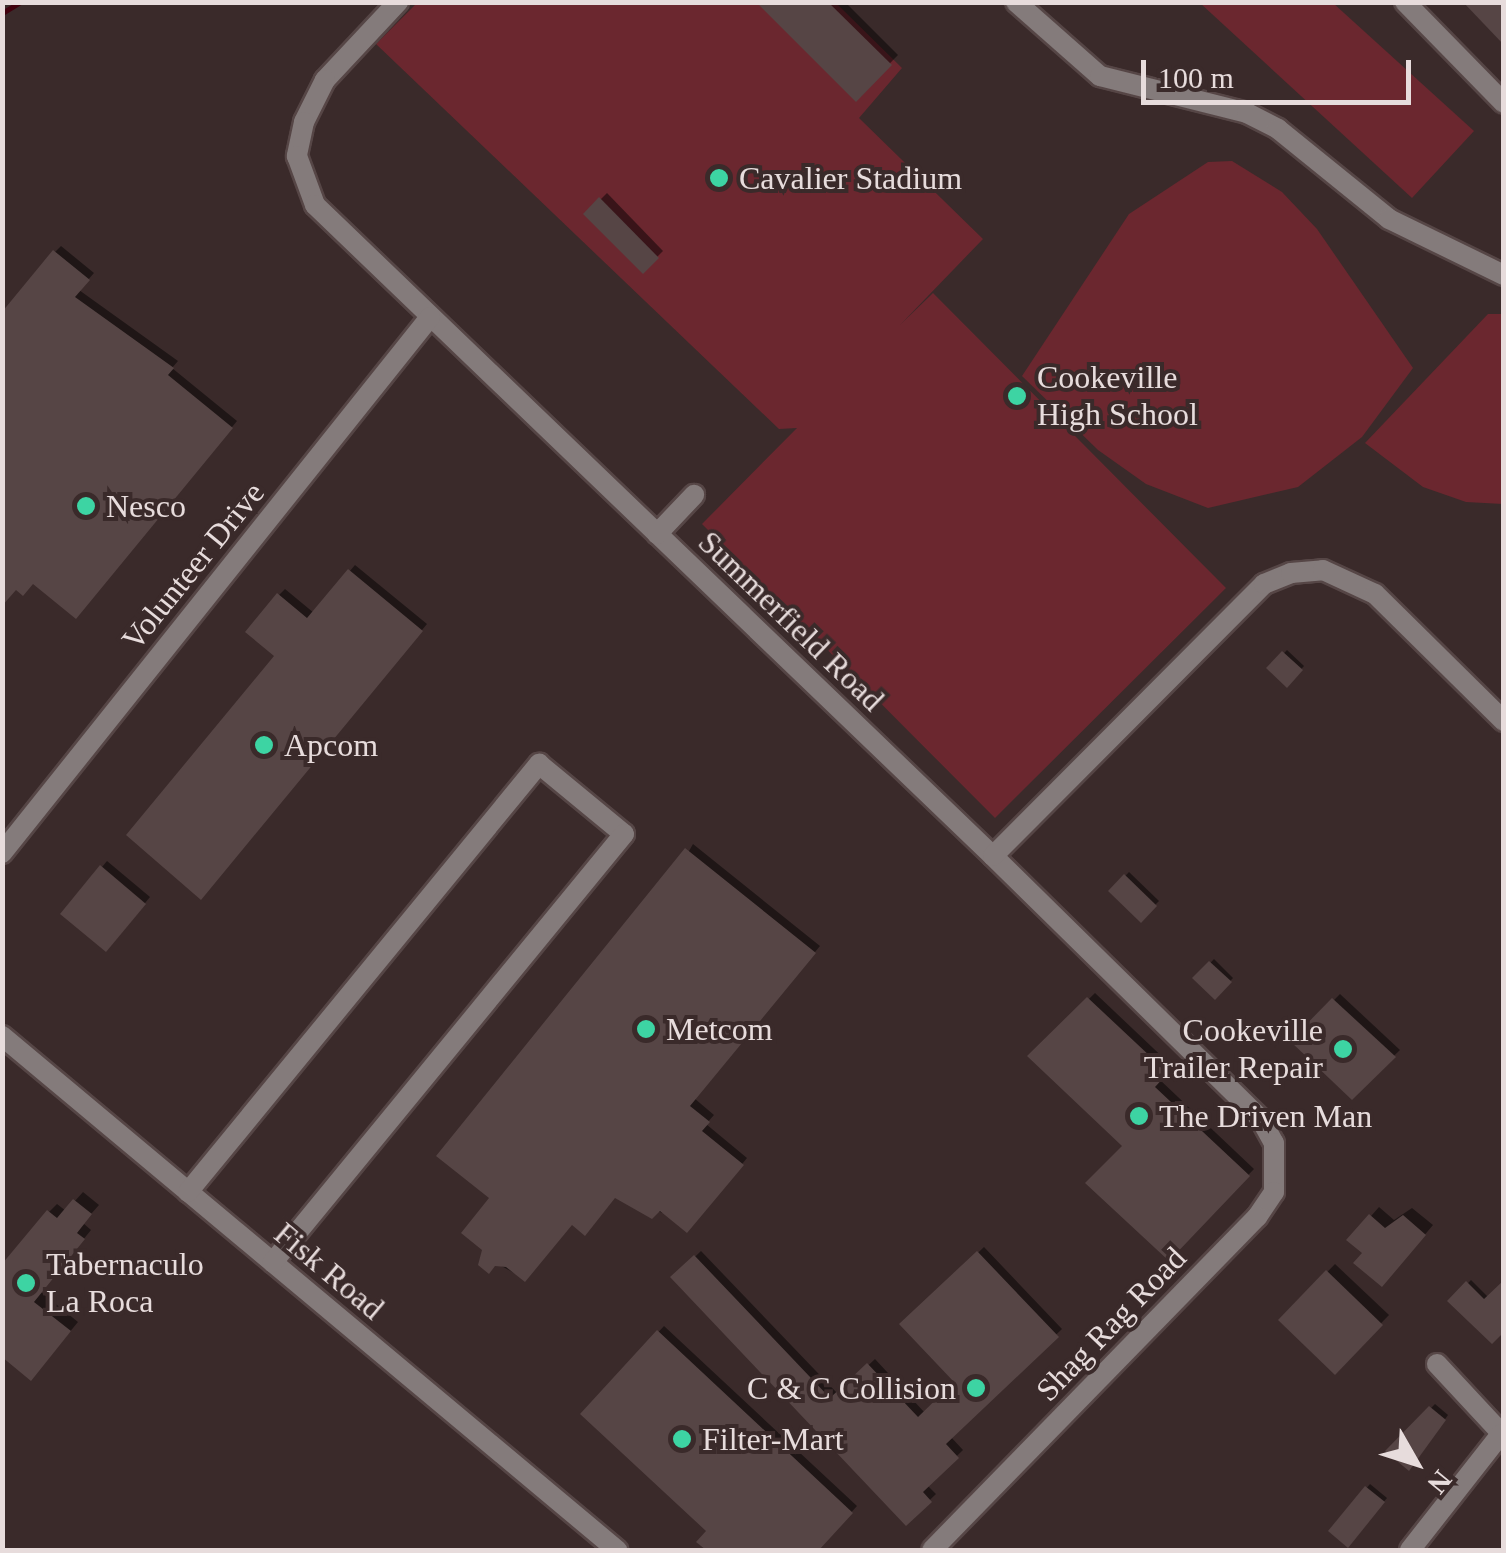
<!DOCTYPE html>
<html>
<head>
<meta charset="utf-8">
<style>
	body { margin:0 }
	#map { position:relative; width:1506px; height:1553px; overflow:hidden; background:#3a2a2a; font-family:"Times New Roman",serif }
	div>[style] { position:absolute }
	.green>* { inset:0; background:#6b272f }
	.shadow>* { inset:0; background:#0007 }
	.stream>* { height:5px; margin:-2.5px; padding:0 2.5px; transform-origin:2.5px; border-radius:2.5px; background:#41010e }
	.building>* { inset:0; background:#564545 }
	.roads { filter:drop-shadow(2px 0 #564646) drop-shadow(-2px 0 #564646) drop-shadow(0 2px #564646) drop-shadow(0 -2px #564646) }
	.minor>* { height:20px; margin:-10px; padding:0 10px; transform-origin:10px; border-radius:10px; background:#847b7b }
	.dots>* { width:28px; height:28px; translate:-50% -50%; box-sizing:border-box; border:5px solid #3a2a2a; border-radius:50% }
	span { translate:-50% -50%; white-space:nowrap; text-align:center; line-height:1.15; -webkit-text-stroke:8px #3a2a2a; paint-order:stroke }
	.poi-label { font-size:32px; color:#e7dcdc }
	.left { translate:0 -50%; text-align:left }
	.right { translate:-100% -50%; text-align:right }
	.street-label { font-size:32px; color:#e7dcdc }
	.frame { position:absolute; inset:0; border:5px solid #e7dcdc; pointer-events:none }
	.north { position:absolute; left:1366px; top:1413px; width:100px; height:100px; -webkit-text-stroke:8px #3a2a2a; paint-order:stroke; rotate:129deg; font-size:28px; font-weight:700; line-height:40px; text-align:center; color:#e7dcdc }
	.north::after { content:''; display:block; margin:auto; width:35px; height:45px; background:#e7dcdc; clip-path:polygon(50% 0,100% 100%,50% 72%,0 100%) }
	.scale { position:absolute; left:1141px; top:60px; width:270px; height:45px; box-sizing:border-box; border:5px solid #e7dcdc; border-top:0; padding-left:12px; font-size:30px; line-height:35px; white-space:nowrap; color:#e7dcdc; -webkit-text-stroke:8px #3a2a2a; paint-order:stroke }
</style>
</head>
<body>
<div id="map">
	<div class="green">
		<i style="clip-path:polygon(417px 3px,836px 3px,902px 68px,859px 118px,983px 239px,900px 325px,933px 293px,1226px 588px,995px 818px,702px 524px,797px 428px,779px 429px,376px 44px)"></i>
		<i style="clip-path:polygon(1200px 3px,1333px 3px,1474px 131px,1412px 198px)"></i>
		<i style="clip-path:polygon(1232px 161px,1282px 192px,1317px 229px,1413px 368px,1362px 437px,1298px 487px,1208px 508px,1146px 484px,1098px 450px,1022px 376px,1129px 214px,1208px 162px)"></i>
		<i style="clip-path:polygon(1488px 314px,1503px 314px,1503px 504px,1466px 502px,1423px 487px,1365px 443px)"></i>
	</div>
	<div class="shadow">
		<i style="clip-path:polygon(759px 2px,845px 2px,898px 55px,856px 98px)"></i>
		<i style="clip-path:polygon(607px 193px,663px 251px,643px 271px,586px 214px)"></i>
		<i style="clip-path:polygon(61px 246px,94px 273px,79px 290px,178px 361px,172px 368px,237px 421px,81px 610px,55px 252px)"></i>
		<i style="clip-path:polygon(355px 565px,427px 624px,206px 890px,277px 656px,279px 595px,285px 589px,314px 613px)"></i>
		<i style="clip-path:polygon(1287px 650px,1304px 666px,1287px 685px,1270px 668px)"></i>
		<i style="clip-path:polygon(693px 844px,820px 946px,694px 1098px,714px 1115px,706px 1124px,747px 1158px,693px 1224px,616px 1196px,572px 1223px,525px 1279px,496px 1263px,492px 1198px)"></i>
		<i style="clip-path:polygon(107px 861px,150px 897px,112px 943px,102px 867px)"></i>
		<i style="clip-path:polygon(1129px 872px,1159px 901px,1141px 919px,1111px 891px)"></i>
		<i style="clip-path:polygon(1214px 959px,1233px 978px,1215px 997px,1196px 978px)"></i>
		<i style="clip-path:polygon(1095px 993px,1172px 1066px,1159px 1079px,1254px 1169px,1169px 1257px,1126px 1146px,1031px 1056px)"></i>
		<i style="clip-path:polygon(1340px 994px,1400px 1050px,1352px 1096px,1294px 1041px)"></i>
		<i style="clip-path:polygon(83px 1192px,99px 1205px,83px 1223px,91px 1230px,41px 1292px,78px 1322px,39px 1369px,2px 1354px,49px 1212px,57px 1204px,66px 1211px)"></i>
		<i style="clip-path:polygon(1379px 1207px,1394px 1220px,1412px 1208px,1433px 1225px,1390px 1276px,1350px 1240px)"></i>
		<i style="clip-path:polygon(984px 1247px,1062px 1329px,950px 1436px,963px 1450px,927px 1485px,936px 1494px,907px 1522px,674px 1277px,701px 1251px,838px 1394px,875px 1359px,925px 1413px,957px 1382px,903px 1325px)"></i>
		<i style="clip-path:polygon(1335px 1264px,1389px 1315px,1335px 1371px,1281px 1320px)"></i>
		<i style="clip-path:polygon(1471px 1280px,1489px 1298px,1504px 1301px,1451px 1301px)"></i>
		<i style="clip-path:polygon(664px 1326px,857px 1506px,817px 1550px,709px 1550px,700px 1542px,710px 1530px,583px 1414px)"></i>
		<i style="clip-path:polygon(1435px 1404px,1448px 1415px,1412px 1465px,1389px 1451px)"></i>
		<i style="clip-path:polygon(1370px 1484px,1387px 1498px,1348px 1545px,1331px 1531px)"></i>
	</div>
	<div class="stream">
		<i style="left:2px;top:13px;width:21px;rotate:-31deg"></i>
	</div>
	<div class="building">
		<i style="clip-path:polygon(756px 2px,828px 2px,892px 65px,856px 102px)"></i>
		<i style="clip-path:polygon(1463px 2px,1504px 2px,1504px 45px)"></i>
		<i style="clip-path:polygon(599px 197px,659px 258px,643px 274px,583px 214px)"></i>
		<i style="clip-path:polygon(53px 250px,90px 280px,75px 297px,174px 368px,168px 375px,233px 428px,76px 619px,33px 584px,23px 596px,16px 590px,2px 606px,2px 312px)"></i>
		<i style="clip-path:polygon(348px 569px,423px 631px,201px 900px,126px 835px,274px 656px,245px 632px,277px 593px,307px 618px)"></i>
		<i style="clip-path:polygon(1282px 651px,1303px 670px,1287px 688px,1266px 668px)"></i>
		<i style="clip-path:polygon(685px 848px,816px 953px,690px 1106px,710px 1122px,702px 1131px,744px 1165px,687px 1233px,660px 1211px,652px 1219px,615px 1198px,585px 1236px,572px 1225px,525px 1282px,506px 1267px,495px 1266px,489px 1274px,478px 1265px,482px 1250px,461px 1233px,489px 1198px,436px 1156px)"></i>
		<i style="clip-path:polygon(100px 865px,146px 904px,106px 952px,60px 914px)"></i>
		<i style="clip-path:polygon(1124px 874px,1157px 906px,1141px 923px,1108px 891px)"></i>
		<i style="clip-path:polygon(1209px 961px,1232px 982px,1215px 1000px,1192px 978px)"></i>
		<i style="clip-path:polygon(1087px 997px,1168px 1073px,1155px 1087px,1250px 1176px,1169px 1261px,1085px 1183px,1122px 1146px,1027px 1056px)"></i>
		<i style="clip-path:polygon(1332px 998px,1396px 1057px,1352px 1100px,1290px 1041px)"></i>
		<i style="clip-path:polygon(73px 1199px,92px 1214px,77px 1233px,85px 1239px,34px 1302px,71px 1331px,31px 1381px,2px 1357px,2px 1264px,47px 1210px,57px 1218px)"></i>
		<i style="clip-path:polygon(1369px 1214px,1385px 1228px,1403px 1215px,1426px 1235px,1382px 1287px,1353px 1263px,1362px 1253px,1346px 1240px)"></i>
		<i style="clip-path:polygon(977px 1251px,1059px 1337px,946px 1444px,959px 1458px,923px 1492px,932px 1502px,906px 1526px,670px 1277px,694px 1255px,830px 1398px,867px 1363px,918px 1417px,954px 1382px,899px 1324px)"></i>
		<i style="clip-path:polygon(1326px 1270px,1383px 1325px,1335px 1375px,1278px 1320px)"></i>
		<i style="clip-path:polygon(1504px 1280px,1504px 1332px,1492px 1344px,1447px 1301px,1466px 1281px,1484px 1299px)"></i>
		<i style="clip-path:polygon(657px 1330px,853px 1513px,819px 1550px,706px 1550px,696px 1542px,706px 1531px,580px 1414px)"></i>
		<i style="clip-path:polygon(1429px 1406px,1446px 1420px,1409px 1471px,1385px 1451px)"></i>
		<i style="clip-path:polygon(1365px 1486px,1385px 1502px,1348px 1548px,1328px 1531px)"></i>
	</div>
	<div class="roads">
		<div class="minor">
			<i style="left:398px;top:2px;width:107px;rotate:133.1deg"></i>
			<i style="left:325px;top:80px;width:47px;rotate:116.6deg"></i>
			<i style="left:304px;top:122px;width:35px;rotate:102deg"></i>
			<i style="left:297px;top:156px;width:52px;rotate:69.8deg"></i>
			<i style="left:315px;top:205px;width:940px;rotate:43.84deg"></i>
			<i style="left:993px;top:856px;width:374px;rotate:44.5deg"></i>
			<i style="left:1260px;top:1118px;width:29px;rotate:61deg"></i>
			<i style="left:1274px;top:1143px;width:49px;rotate:90deg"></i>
			<i style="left:1274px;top:1192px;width:30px;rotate:124deg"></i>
			<i style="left:1257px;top:1217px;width:465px;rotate:134.3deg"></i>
			<i style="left:1016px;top:2px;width:112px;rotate:41.4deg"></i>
			<i style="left:1100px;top:76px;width:152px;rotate:14.1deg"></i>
			<i style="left:1247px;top:113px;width:35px;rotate:27deg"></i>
			<i style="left:1278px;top:129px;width:143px;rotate:39deg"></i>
			<i style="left:1389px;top:219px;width:128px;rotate:26deg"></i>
			<i style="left:1405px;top:2px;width:141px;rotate:45.6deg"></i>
			<i style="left:657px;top:534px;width:54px;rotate:-46.5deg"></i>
			<i style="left:2px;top:853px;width:686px;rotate:-51.39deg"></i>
			<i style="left:993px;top:856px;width:384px;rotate:-45.1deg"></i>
			<i style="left:1264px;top:584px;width:29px;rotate:-22deg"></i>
			<i style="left:1291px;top:573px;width:32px;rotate:-5deg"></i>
			<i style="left:1323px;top:570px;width:57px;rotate:24.8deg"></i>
			<i style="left:1375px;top:594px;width:181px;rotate:44.6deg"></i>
			<i style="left:2px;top:1036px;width:802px;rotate:39.89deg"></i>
			<i style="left:188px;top:1192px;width:554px;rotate:-50.65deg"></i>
			<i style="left:539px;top:764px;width:110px;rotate:39.5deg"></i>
			<i style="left:624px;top:834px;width:554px;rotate:129.35deg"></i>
			<i style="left:1437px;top:1364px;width:98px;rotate:47.1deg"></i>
			<i style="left:1410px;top:1550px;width:147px;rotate:-51.9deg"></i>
		</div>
	</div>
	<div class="dots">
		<i style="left:719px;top:178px;background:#3dd4a3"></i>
		<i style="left:1017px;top:396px;background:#3dd4a3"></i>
		<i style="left:86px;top:506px;background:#3dd4a3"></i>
		<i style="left:264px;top:745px;background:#3dd4a3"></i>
		<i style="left:646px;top:1029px;background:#3dd4a3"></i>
		<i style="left:1343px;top:1049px;background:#3dd4a3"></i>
		<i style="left:1139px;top:1116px;background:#3dd4a3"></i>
		<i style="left:26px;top:1283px;background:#3dd4a3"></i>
		<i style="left:976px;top:1388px;background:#3dd4a3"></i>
		<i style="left:682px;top:1439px;background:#3dd4a3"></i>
	</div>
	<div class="poi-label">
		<span class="left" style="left:739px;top:178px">Cavalier Stadium</span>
		<span class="left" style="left:1037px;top:396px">Cookeville<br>High School</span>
		<span class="left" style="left:106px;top:506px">Nesco</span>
		<span class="left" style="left:284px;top:745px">Apcom</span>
		<span class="left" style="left:666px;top:1029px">Metcom</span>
		<span class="right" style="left:1323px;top:1049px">Cookeville<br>Trailer Repair</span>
		<span class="left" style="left:1159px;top:1116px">The Driven Man</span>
		<span class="left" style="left:46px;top:1283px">Tabernaculo<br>La Roca</span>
		<span class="right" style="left:956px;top:1388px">C &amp; C Collision</span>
		<span class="left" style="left:702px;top:1439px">Filter-Mart</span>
	</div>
	<div class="street-label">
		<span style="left:193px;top:566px;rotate:-51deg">Volunteer Drive</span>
		<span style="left:791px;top:621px;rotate:44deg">Summerfield Road</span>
		<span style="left:329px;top:1271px;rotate:40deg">Fisk Road</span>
		<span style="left:1111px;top:1324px;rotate:-46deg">Shag Rag Road</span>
	</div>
	<div class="frame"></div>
	<div class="north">N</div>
	<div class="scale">100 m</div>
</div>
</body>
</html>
